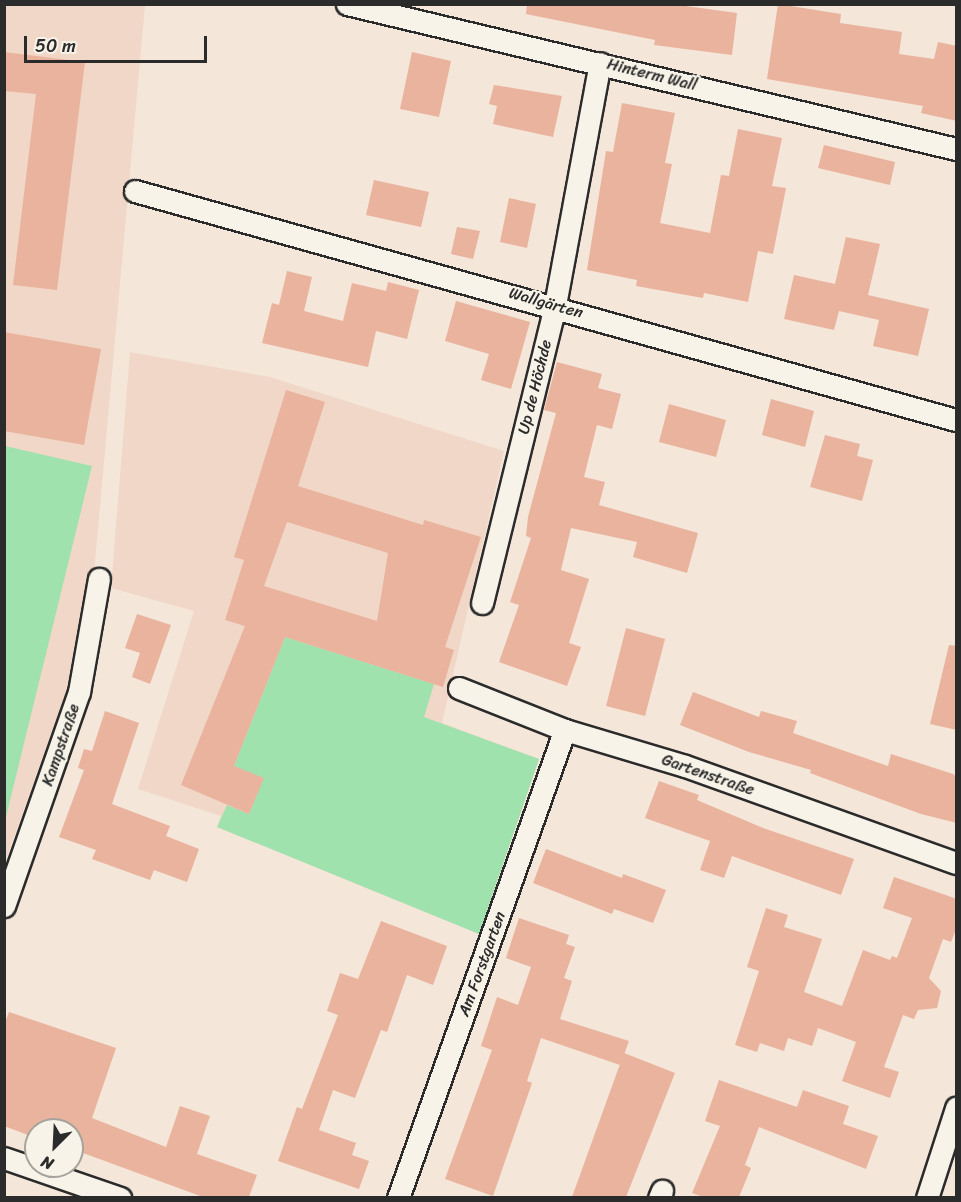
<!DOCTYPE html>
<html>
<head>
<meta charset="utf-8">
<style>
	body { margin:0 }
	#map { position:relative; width:961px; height:1202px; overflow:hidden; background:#f4e6d9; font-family:Sriracha,sans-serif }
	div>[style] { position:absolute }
	.built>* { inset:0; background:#f1d7c7 }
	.green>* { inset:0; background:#a0e2ad }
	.building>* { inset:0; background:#e9b39d }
	.roads { filter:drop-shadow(2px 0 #2b2b2b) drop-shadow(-2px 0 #2b2b2b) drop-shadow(0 2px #2b2b2b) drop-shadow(0 -2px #2b2b2b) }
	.street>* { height:21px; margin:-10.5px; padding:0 10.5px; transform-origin:10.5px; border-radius:10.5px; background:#f7f3e8 }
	span { translate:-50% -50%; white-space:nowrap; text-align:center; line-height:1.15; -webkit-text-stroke:4.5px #f7f3e8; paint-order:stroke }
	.street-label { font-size:16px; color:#2b2b2b }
	.frame { position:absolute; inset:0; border:6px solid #2b2b2b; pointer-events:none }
	.north { position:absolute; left:24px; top:1118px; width:60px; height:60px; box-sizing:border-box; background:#f7f3e8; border:2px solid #a5a39c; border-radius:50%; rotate:204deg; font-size:16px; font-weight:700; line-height:24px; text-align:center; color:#2b2b2b }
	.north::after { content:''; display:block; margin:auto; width:21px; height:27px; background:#2b2b2b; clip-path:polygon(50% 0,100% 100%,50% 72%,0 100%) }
	.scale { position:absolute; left:24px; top:36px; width:183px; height:27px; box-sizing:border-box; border:3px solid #2b2b2b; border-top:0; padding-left:8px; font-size:18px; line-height:21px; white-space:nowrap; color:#2b2b2b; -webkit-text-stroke:4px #f7f3e8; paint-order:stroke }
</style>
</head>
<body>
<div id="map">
	<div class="built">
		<i style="clip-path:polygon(5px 5px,145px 5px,94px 573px,65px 694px,5px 862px)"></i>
		<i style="clip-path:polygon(130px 352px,270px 377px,504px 451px,442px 723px,539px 759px,479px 934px,217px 827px,221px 816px,138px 789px,194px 611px,111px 588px)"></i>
	</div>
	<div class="green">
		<i style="clip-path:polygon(5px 446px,92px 466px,5px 821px,4px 446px)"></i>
		<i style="clip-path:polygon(285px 637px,434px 684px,424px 717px,539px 759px,479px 934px,217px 827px,227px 805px,249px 814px,263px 779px,234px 766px)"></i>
	</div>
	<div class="building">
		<i style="clip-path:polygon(527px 4px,671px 4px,737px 13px,732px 55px,654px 45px,655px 40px,526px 14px)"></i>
		<i style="clip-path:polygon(778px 4px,841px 14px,840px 23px,902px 32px,899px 54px,934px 59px,938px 42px,957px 46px,957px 121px,921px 113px,923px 106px,767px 79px)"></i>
		<i style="clip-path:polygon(4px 52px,85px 62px,57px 290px,13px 285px,36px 94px,4px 91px)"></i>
		<i style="clip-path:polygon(412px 52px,451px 61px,439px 117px,400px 109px)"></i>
		<i style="clip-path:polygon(494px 85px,562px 96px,553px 137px,493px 124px,497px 106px,489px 104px)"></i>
		<i style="clip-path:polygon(622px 103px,675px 113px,665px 163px,672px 164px,660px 223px,710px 233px,721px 175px,729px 176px,738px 129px,782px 138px,772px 186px,786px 188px,773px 254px,758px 251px,748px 302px,704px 293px,703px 298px,636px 286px,637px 280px,587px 270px,606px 151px,613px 152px)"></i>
		<i style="clip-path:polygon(824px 145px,895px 162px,890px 185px,818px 168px)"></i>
		<i style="clip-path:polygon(374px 180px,429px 192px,421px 227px,366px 215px)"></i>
		<i style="clip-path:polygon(509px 198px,536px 204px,527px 248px,500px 242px)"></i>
		<i style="clip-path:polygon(457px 227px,480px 231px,473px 259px,451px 254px)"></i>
		<i style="clip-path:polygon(846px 237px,880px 244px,868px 295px,929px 309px,918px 356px,873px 346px,879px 320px,839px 311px,834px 330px,784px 319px,794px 275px,835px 284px)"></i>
		<i style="clip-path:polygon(287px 271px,312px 277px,304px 311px,343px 321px,352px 283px,386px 291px,388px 282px,419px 290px,407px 339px,376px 331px,368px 367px,262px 343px,272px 303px,279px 305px)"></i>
		<i style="clip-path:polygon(456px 301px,530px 322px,511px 389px,481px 380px,489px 354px,445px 341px)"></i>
		<i style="clip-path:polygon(4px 332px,101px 349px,84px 445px,4px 431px)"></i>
		<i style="clip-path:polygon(557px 362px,602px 374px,598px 388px,621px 394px,612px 429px,597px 425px,584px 477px,605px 482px,599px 505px,698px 533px,687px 573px,633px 557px,637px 542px,571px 528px,561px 570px,589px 579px,569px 643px,581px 647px,567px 686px,499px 662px,519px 605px,510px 602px,531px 538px,526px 536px,528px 517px,556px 413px,544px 410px)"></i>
		<i style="clip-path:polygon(evenodd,286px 390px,325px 402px,298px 486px,423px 525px,424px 520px,481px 537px,445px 647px,454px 650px,443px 687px,285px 637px,234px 766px,264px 778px,249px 814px,181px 785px,245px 626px,225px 620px,244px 560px,234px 557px,286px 390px,287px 522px,388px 553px,377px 621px,264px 586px,287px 522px)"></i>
		<i style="clip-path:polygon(771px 399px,814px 411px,805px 447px,762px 435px)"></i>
		<i style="clip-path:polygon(669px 404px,726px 420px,716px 457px,659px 442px)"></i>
		<i style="clip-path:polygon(825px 435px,860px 444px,857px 456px,873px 460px,862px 501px,810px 487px)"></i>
		<i style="clip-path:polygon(137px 614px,171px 625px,150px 684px,132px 677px,140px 653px,125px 648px)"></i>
		<i style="clip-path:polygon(626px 628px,665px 639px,645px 716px,606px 706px)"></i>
		<i style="clip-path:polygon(949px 645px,957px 646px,957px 730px,930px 724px)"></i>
		<i style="clip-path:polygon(693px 692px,759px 717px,761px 711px,797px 721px,793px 733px,888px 766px,891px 754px,953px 774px,957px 778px,957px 823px,921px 814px,810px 773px,811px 770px,749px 752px,680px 725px)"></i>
		<i style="clip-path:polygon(105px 711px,139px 723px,112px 804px,170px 826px,166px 836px,199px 849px,187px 882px,154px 870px,150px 880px,92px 859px,96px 850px,59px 837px,84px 770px,78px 768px,84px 749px,92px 751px)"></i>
		<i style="clip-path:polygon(659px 781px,699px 795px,697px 800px,763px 828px,854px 859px,841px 895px,732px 856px,724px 878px,700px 870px,710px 841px,645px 818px)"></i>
		<i style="clip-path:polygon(546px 849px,622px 878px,623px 874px,666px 890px,653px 923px,614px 909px,612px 914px,533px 883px)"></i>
		<i style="clip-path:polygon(894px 877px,957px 899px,957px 927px,951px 942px,943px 939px,929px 978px,941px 991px,937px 1008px,918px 1010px,914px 1019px,903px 1015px,884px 1067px,899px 1072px,890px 1098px,842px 1081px,856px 1042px,818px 1028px,812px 1046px,788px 1038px,784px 1051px,760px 1043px,757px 1052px,735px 1045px,759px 971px,747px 967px,766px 908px,788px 915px,784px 927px,822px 939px,804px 992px,842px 1006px,863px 950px,890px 960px,892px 956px,897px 958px,912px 918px,883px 908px)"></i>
		<i style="clip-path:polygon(519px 918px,569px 935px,566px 944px,575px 947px,564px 978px,572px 981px,560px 1019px,629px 1041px,620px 1065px,541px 1038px,527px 1081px,532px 1083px,493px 1196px,445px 1179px,492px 1050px,481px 1046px,497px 997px,518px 1005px,531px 967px,506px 958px)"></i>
		<i style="clip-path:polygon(381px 921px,447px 946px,433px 985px,407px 975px,387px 1032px,381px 1030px,355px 1098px,333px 1090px,319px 1130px,356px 1143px,352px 1155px,369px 1161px,359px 1189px,278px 1161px,297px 1107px,302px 1109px,338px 1015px,327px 1011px,340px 973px,358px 979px)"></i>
		<i style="clip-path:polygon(9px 1012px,116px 1048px,92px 1118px,166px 1147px,180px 1106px,210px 1116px,197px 1154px,257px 1175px,249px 1197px,203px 1197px,72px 1149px,72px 1130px,36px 1130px,36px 1138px,4px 1126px,4px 1025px)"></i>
		<i style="clip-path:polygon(624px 1053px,675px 1073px,626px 1197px,572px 1197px)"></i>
		<i style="clip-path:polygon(719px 1080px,797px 1107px,803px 1090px,849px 1106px,843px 1124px,878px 1136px,866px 1169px,759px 1127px,745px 1165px,751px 1168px,739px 1197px,703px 1197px,692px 1193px,720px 1126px,705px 1121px)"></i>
	</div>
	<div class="roads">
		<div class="street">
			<i style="left:347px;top:4px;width:626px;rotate:13.39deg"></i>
			<i style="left:135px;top:191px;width:852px;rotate:15.59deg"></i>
			<i style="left:482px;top:603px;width:307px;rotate:-76.2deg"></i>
			<i style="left:555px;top:305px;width:246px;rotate:-79.5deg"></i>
			<i style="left:459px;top:688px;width:114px;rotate:21.6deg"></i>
			<i style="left:565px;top:730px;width:125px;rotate:16.7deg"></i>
			<i style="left:685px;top:766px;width:288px;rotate:19.7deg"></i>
			<i style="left:4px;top:906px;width:227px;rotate:-70.7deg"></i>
			<i style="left:79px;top:692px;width:115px;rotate:-80deg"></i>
			<i style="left:4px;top:1158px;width:123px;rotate:19deg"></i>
			<i style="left:398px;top:1198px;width:497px;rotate:-70.4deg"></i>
			<i style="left:659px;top:1198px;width:8px;rotate:-67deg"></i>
			<i style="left:927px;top:1198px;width:95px;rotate:-72.1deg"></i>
		</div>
	</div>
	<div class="street-label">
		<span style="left:652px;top:75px;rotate:14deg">Hinterm Wall</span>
		<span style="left:546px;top:303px;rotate:16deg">Wallgärten</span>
		<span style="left:535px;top:387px;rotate:-76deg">Up de Höchde</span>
		<span style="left:61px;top:745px;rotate:-71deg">Kampstraße</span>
		<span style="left:708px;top:775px;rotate:19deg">Gartenstraße</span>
		<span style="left:482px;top:964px;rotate:-70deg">Am Forstgarten</span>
	</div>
	<div class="frame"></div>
	<div class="north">N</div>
	<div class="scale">50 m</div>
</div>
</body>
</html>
